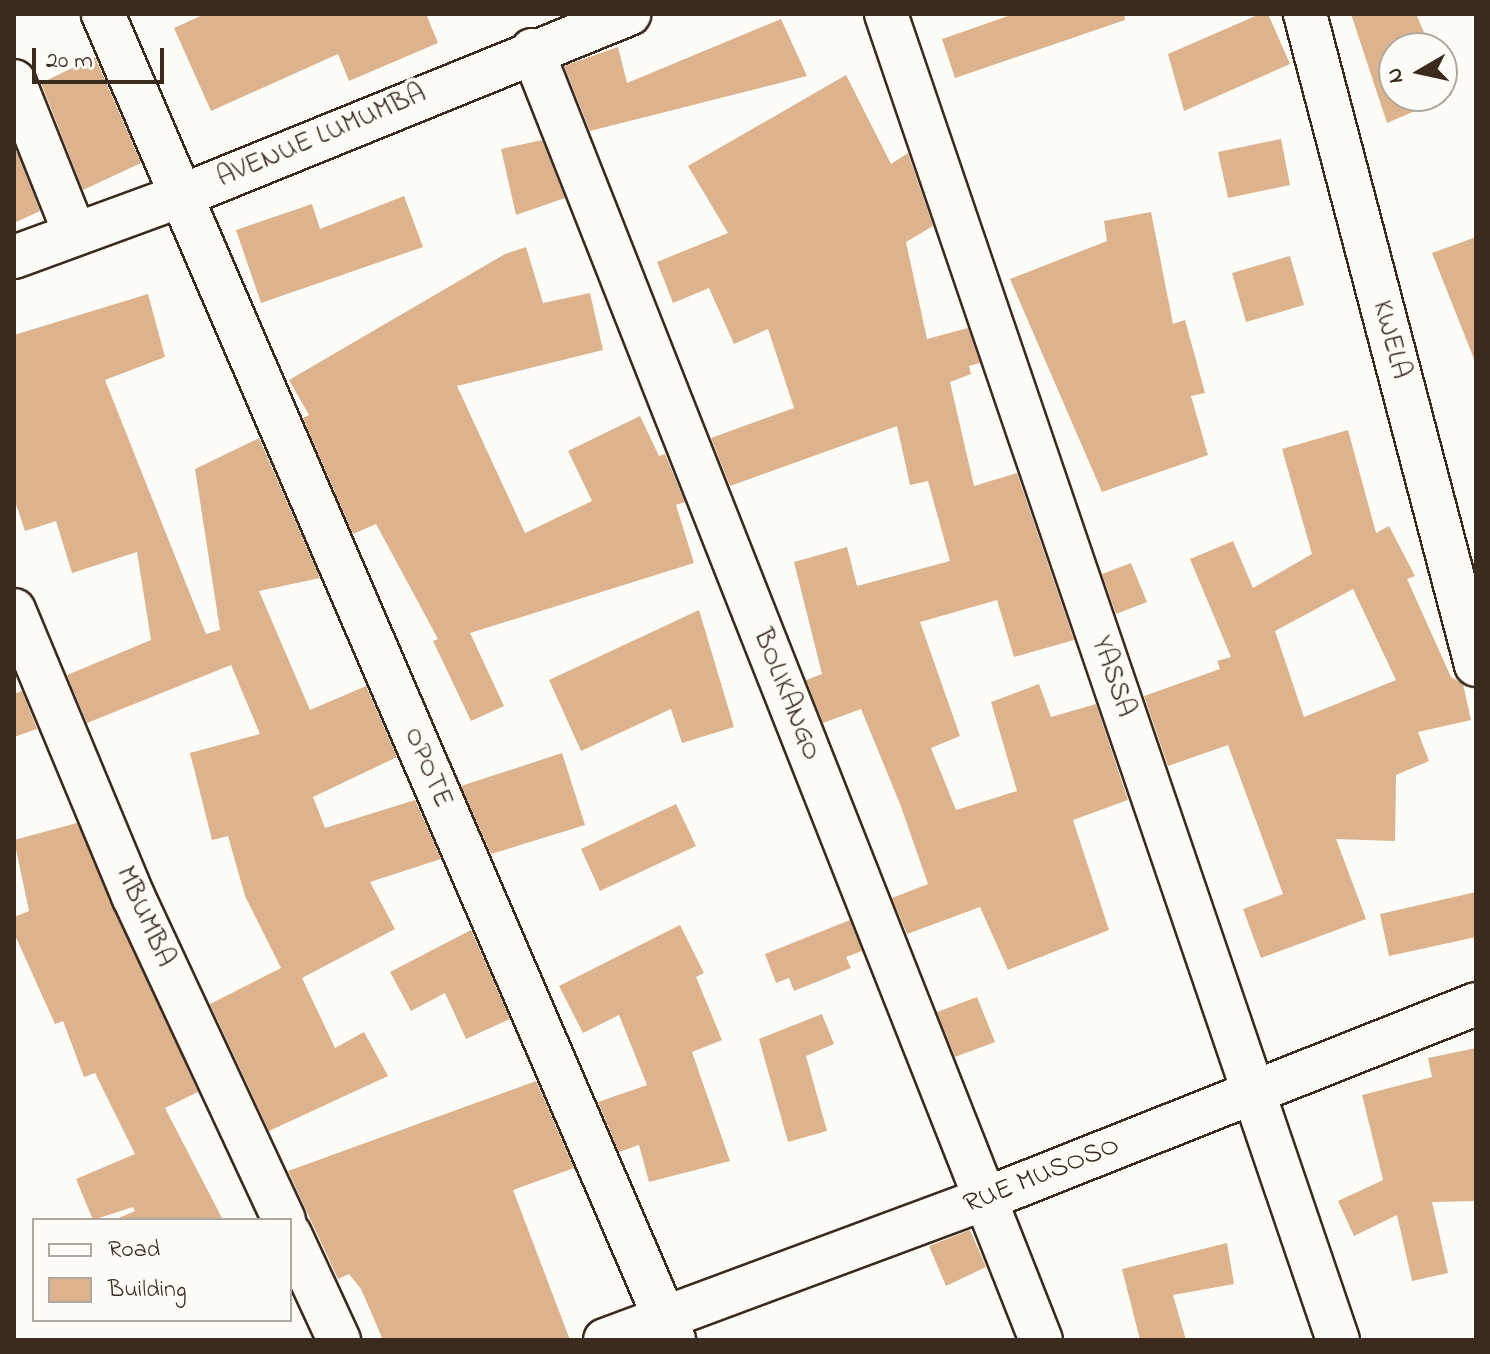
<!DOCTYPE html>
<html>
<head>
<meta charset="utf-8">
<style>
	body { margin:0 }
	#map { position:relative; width:1490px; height:1354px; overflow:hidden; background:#fdfcf7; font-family:"Indie Flower",sans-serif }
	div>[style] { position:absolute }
	.building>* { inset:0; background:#ddb38e }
	.roads { filter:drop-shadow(2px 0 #3b2a1e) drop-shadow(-2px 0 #3b2a1e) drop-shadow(0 2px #3b2a1e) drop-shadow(0 -2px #3b2a1e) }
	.minor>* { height:42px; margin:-21px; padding:0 21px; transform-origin:21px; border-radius:21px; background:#fdfcf7 }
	span { translate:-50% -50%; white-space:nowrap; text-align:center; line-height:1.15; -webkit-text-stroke:8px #fdfcf7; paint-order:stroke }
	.street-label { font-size:28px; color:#3b2a1e }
	.frame { position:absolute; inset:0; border:16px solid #3b2a1e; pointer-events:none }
	.legend { position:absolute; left:32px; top:1218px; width:260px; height:104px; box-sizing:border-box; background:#fdfcf7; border:2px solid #afa8a0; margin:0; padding:10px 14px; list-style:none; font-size:24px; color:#3b2a1e }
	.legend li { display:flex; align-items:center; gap:16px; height:40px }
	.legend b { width:40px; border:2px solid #afa8a0 }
	.north { position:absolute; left:1378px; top:32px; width:80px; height:80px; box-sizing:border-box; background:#fdfcf7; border:2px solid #afa8a0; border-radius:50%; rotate:261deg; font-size:22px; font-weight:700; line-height:32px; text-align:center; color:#3b2a1e }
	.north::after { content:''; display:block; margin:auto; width:28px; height:36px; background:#3b2a1e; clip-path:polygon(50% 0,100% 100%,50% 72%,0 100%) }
	.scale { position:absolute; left:32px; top:48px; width:132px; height:36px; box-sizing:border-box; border:4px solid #3b2a1e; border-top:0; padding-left:10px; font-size:24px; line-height:28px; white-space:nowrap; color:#3b2a1e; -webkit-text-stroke:6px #fdfcf7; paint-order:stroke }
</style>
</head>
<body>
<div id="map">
	<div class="building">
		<i style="clip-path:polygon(205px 14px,426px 14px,438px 43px,349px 81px,338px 54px,211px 111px,174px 28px)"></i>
		<i style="clip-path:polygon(1014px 14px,1124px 14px,1125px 20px,955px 78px,942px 39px)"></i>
		<i style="clip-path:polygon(1260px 14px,1268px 14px,1290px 64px,1184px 111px,1168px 54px)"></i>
		<i style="clip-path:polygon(1351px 14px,1416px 14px,1431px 48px,1394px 48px,1394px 96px,1442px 96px,1442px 73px,1452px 95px,1387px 123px)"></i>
		<i style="clip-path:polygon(781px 19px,807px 76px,590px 131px,564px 66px,618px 47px,627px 83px)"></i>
		<i style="clip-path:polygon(95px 57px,141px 163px,83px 190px,41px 83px)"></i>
		<i style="clip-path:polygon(846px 75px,891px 164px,908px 153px,933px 226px,906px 242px,927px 339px,968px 328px,980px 363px,969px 366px,971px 374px,950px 382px,974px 486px,1017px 473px,1074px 640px,1014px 657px,997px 600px,920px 622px,960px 736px,931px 748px,956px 810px,1017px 791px,991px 702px,1039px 684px,1051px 717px,1096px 704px,1128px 800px,1073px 820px,1109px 930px,1008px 970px,980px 907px,907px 934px,892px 898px,928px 884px,900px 804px,861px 709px,823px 723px,806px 680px,822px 674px,794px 562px,847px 547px,857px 586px,950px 561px,928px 481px,910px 485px,897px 426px,730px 486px,711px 438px,794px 408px,768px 329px,734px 344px,709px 288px,673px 303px,657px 262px,728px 233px,688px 166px)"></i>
		<i style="clip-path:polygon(1281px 139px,1290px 185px,1228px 198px,1218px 152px)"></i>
		<i style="clip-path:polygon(542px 140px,565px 198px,516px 215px,501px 149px)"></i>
		<i style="clip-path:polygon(17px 152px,40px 211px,14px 223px,14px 153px)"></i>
		<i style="clip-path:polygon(404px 196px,423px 247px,261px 303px,236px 230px,312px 204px,320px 229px)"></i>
		<i style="clip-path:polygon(1151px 212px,1173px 324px,1185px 320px,1205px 393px,1191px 396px,1208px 455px,1102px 492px,1010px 279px,1107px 241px,1104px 221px)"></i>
		<i style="clip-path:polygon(1476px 237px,1476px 358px,1474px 359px,1432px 253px)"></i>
		<i style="clip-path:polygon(526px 247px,543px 303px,590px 293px,603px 350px,457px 386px,525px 533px,592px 501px,568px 451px,640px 416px,659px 456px,665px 454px,685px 502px,676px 505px,694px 563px,470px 633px,504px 706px,471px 721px,433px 641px,438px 639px,376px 524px,353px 534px,303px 418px,309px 415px,289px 380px,505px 254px)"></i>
		<i style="clip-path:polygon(1290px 256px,1304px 305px,1246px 322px,1232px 273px)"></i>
		<i style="clip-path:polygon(148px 294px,165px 357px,105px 380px,206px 634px,220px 630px,195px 469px,259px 438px,320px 578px,259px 591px,310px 710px,366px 686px,397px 757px,313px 797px,325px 828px,415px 800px,441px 859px,370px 882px,395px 929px,302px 978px,335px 1048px,364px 1032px,388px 1076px,269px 1131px,210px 1004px,281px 968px,245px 896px,228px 836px,212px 840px,190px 753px,260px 734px,231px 665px,87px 723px,67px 675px,151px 640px,137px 552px,72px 573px,56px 521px,25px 531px,14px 498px,14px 335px)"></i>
		<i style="clip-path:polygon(evenodd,1348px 430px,1376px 533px,1389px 526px,1415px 576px,1407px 579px,1451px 677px,1463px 684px,1471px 720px,1418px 732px,1429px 761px,1396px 775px,1395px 841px,1336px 839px,1366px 919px,1261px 958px,1243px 909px,1283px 894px,1228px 745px,1168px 766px,1144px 696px,1220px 669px,1217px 661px,1231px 657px,1190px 559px,1233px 541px,1253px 588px,1312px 554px,1282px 449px,1348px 430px,1353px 589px,1396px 680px,1304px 717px,1275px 631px,1353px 589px)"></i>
		<i style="clip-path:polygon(1131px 563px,1147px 602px,1116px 614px,1102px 574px)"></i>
		<i style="clip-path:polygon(699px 610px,734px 727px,682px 743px,671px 709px,581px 751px,549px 680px)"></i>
		<i style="clip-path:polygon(22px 691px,37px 729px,14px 737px,14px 694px)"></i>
		<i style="clip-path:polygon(562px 753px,585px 825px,491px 854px,461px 786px)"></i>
		<i style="clip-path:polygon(676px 804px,696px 846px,600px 891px,581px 849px)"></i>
		<i style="clip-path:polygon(77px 823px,198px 1092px,165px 1108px,223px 1220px,114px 1220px,135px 1211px,133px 1207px,93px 1220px,76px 1179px,135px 1154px,95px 1073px,84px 1077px,63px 1021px,55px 1024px,14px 933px,14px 917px,29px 911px,14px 840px)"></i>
		<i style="clip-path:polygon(1476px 892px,1476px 937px,1389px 956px,1380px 914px)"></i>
		<i style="clip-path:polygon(850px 920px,862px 951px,846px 957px,851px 968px,794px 991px,789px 978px,776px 983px,765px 954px)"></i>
		<i style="clip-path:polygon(680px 925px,704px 973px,696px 977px,722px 1040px,692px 1052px,730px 1161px,649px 1182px,639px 1145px,619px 1152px,598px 1102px,647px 1085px,619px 1015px,583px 1033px,559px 986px)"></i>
		<i style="clip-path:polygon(471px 930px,510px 1019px,466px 1039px,445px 993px,411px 1011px,390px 972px)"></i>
		<i style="clip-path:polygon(977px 997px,995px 1042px,955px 1057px,937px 1012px)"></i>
		<i style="clip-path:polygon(822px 1014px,834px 1044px,806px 1056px,827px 1131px,788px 1142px,759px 1039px)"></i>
		<i style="clip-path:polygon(1476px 1048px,1475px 1201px,1432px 1202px,1448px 1273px,1412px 1281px,1397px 1215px,1354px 1236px,1338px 1201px,1383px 1180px,1362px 1095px,1432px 1077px,1428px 1058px)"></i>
		<i style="clip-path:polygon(536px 1081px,574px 1168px,513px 1190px,570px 1340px,383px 1340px,361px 1289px,349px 1274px,338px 1279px,288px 1171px)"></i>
		<i style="clip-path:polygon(970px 1230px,986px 1267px,946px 1286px,929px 1246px)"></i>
		<i style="clip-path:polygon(1227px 1243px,1234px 1284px,1173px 1295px,1186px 1340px,1140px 1340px,1122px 1269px)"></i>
	</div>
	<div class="roads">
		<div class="minor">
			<i style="left:103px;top:14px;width:1444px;rotate:66.7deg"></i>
			<i style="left:886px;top:14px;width:1401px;rotate:71.18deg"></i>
			<i style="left:1305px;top:14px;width:673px;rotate:75.28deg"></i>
			<i style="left:532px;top:50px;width:1387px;rotate:68.47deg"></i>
			<i style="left:14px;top:81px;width:165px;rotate:68.3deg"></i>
			<i style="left:14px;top:257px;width:178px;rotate:-20.1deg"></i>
			<i style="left:181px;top:196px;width:484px;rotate:-22.1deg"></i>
			<i style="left:14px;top:610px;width:310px;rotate:67.4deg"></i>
			<i style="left:133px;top:896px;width:357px;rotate:65deg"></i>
			<i style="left:290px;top:1234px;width:117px;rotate:65.2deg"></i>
			<i style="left:605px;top:1340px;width:405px;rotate:-20.4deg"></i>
			<i style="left:985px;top:1199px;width:528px;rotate:-21.66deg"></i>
		</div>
	</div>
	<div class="street-label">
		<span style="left:322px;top:137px;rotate:-23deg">AVENUE LUMUMBA</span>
		<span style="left:1390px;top:340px;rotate:75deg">KWELA</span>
		<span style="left:1112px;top:677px;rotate:71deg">YASSA</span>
		<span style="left:786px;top:695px;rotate:68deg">BOLIKANGO</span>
		<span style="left:427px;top:768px;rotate:67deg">OPOTE</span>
		<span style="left:144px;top:917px;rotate:66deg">MBUMBA</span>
		<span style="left:1042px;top:1176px;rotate:-22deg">RUE MUSOSO</span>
	</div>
	<div class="frame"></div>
	<ul class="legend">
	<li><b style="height:10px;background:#fdfcf7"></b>Road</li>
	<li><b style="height:22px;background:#ddb38e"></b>Building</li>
	</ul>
	<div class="north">N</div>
	<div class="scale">20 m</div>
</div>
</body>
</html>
